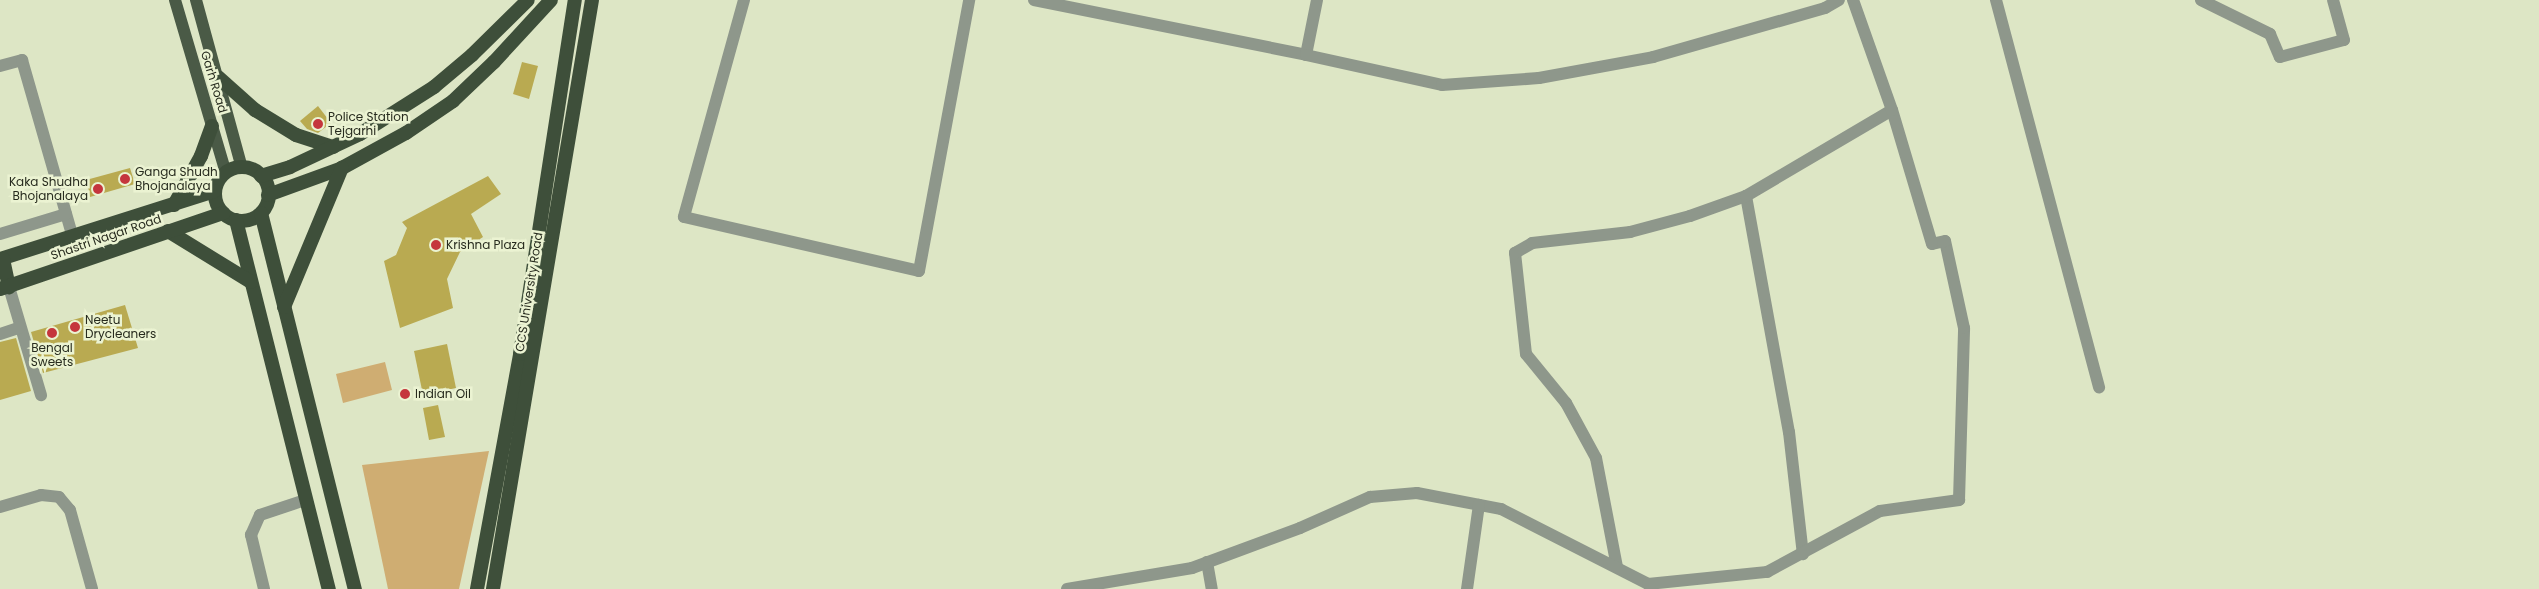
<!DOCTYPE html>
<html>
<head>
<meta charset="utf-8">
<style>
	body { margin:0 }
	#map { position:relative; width:2539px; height:589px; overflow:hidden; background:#dde6c5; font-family:Poppins,sans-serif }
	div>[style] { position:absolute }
	.green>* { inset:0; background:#cfad72 }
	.building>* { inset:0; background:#b9aa51 }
	.minor>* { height:12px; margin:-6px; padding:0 6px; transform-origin:6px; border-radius:6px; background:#8e978b }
	.primary>* { height:12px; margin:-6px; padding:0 6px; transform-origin:6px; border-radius:6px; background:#4a5a46 }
	.trunk>* { height:14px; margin:-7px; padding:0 7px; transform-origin:7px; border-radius:7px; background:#3e4f3a }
	.trunk>.ring { margin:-7px; padding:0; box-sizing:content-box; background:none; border:14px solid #3e4f3a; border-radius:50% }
	.dots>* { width:14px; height:14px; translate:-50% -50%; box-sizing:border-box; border:2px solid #ebf3d2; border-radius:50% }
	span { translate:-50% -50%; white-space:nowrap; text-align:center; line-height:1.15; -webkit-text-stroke:5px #ebf3d2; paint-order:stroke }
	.street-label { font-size:12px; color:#272b1e }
	.poi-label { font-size:12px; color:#272b1e }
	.left { translate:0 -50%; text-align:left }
	.right { translate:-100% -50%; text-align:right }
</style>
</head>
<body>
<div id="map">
	<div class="green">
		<i style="clip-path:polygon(385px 362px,392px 390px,343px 403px,336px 374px)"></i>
		<i style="clip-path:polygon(489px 451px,459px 589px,388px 589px,362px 465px)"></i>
	</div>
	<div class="building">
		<i style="clip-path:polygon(522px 62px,538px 66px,529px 99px,513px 94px)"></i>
		<i style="clip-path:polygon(318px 106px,331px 123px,318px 133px,307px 129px,300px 121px)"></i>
		<i style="clip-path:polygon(130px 168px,135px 184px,90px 197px,86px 180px)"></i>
		<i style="clip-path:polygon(488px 176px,501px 194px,471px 214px,483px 237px,460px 252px,447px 279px,453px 308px,400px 328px,384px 261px,396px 255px,407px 228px,402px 222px)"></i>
		<i style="clip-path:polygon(125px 305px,138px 348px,43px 373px,31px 332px)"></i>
		<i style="clip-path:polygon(16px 338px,31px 391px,0 400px,0 342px)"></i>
		<i style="clip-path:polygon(447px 344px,456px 388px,423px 395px,414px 351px)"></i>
		<i style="clip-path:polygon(438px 405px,445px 437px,429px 440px,423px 408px)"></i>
	</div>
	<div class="minor">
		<i style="left:744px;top:0;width:225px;rotate:105.5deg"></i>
		<i style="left:684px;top:217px;width:241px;rotate:12.9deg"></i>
		<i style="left:919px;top:271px;width:276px;rotate:-79.5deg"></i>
		<i style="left:1034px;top:0;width:278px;rotate:11.4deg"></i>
		<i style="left:1317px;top:0;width:56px;rotate:101.3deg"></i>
		<i style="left:1306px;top:55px;width:139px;rotate:12.4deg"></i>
		<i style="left:1442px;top:85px;width:97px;rotate:-4.1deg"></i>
		<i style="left:1539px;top:78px;width:116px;rotate:-10.4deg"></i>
		<i style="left:1653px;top:57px;width:179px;rotate:-15.9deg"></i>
		<i style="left:1825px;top:8px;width:16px;rotate:-30deg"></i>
		<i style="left:1996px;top:0;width:401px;rotate:75.1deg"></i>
		<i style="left:2201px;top:0;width:77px;rotate:26.2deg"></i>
		<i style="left:2270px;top:34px;width:25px;rotate:67deg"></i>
		<i style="left:2280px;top:57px;width:66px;rotate:-14.9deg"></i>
		<i style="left:2344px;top:40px;width:41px;rotate:-105.4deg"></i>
		<i style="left:0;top:66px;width:23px;rotate:-15deg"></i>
		<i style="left:22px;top:60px;width:185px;rotate:74deg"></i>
		<i style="left:1746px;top:196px;width:240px;rotate:79.7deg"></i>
		<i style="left:1789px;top:432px;width:123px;rotate:83.5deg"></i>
		<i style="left:0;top:234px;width:69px;rotate:-16.9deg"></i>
		<i style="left:9px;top:287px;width:113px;rotate:73.5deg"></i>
		<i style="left:0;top:334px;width:20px;rotate:-18deg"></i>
		<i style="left:0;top:507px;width:43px;rotate:-16.3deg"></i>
		<i style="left:41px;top:495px;width:18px;rotate:6deg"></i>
		<i style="left:59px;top:497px;width:17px;rotate:50deg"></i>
		<i style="left:70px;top:510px;width:82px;rotate:74.4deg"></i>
		<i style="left:1207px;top:562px;width:27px;rotate:80deg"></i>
		<i style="left:1617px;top:567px;width:111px;rotate:-100.9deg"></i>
		<i style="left:1596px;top:458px;width:63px;rotate:-118.6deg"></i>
		<i style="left:1566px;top:403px;width:63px;rotate:-129.2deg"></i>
		<i style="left:1526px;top:354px;width:102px;rotate:-96.2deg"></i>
		<i style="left:1515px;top:253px;width:20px;rotate:-30deg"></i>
		<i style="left:1532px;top:243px;width:99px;rotate:-6.4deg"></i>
		<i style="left:1630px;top:232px;width:62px;rotate:-14.9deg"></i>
		<i style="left:1690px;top:216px;width:59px;rotate:-19.7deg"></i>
		<i style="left:1746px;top:196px;width:169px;rotate:-30.5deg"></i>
		<i style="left:264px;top:589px;width:56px;rotate:-103.5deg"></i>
		<i style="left:251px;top:535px;width:22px;rotate:-66deg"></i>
		<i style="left:260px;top:515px;width:47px;rotate:-18.4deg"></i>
		<i style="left:1067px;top:589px;width:127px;rotate:-9.5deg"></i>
		<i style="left:1192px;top:568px;width:115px;rotate:-20.3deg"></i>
		<i style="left:1300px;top:528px;width:77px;rotate:-23.9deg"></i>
		<i style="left:1370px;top:497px;width:47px;rotate:-4.9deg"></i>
		<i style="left:1417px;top:493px;width:86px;rotate:10.8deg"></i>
		<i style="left:1501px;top:509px;width:165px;rotate:27deg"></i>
		<i style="left:1648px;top:584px;width:120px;rotate:-5.8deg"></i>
		<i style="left:1767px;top:572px;width:128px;rotate:-28.4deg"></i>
		<i style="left:1880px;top:511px;width:80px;rotate:-7.9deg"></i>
		<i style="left:1959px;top:500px;width:172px;rotate:-88.3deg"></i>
		<i style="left:1964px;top:328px;width:89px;rotate:-102.3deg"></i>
		<i style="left:1945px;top:241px;width:13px;rotate:167deg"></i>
		<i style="left:1932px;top:244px;width:140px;rotate:-106.6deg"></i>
		<i style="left:1892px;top:110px;width:117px;rotate:-109.5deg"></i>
		<i style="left:1467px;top:589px;width:85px;rotate:-81.9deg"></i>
	</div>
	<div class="primary">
		<i style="left:175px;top:0;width:180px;rotate:73.6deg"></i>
		<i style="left:196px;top:0;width:174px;rotate:74.7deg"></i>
	</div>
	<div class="trunk">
		<i style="left:218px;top:77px;width:50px;rotate:41.7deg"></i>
		<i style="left:255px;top:110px;width:48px;rotate:31.4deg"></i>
		<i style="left:296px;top:135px;width:39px;rotate:18deg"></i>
		<i class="ring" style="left:215px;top:167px;width:40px;height:40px"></i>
		<i style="left:261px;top:176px;width:30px;rotate:-17deg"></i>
		<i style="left:290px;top:167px;width:77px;rotate:-25.2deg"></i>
		<i style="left:360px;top:134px;width:88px;rotate:-32.4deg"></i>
		<i style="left:434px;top:87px;width:50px;rotate:-40.1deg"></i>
		<i style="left:472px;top:55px;width:78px;rotate:-44.5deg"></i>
		<i style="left:268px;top:195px;width:79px;rotate:-20deg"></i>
		<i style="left:342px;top:168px;width:73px;rotate:-28.7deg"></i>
		<i style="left:406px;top:133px;width:57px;rotate:-34.2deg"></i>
		<i style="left:453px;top:101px;width:57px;rotate:-43.6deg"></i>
		<i style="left:494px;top:62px;width:84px;rotate:-47.4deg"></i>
		<i style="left:174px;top:205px;width:56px;rotate:-61.1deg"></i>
		<i style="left:201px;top:156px;width:32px;rotate:-70deg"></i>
		<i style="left:261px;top:213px;width:388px;rotate:76deg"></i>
		<i style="left:236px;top:220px;width:381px;rotate:75.9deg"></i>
		<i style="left:168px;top:231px;width:97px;rotate:31.6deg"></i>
		<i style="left:0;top:259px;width:225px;rotate:-17.6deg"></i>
		<i style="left:3px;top:259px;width:29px;rotate:78deg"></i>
		<i style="left:0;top:289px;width:236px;rotate:-18.8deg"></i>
		<i style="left:284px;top:307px;width:151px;rotate:-67.4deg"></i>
		<i style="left:477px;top:589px;width:239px;rotate:-79.6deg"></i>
		<i style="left:520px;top:354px;width:358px;rotate:-81.2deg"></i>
		<i style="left:493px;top:589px;width:597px;rotate:-80.46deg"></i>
	</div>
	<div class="dots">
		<i style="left:318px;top:124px;background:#c5363d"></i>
		<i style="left:125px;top:179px;background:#c5363d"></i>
		<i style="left:98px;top:189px;background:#c5363d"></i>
		<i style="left:436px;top:245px;background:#c5363d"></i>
		<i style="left:75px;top:327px;background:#c5363d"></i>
		<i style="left:52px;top:333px;background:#c5363d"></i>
		<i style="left:405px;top:394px;background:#c5363d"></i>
	</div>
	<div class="street-label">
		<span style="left:214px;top:82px;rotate:73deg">Garh Road</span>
		<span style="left:106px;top:237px;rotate:-19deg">Shastri Nagar Road</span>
		<span style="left:529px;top:292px;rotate:-81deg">CCS University Road</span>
	</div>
	<div class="poi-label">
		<span class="left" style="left:328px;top:124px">Police Station<br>Tejgarhi</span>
		<span class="left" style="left:135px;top:179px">Ganga Shudh<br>Bhojanalaya</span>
		<span class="right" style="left:88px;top:189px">Kaka Shudha<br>Bhojanalaya</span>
		<span class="left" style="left:446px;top:245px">Krishna Plaza</span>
		<span class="left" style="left:85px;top:327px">Neetu<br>Drycleaners</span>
		<span style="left:52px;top:355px">Bengal<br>Sweets</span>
		<span class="left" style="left:415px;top:394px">Indian Oil</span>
	</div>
</div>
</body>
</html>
